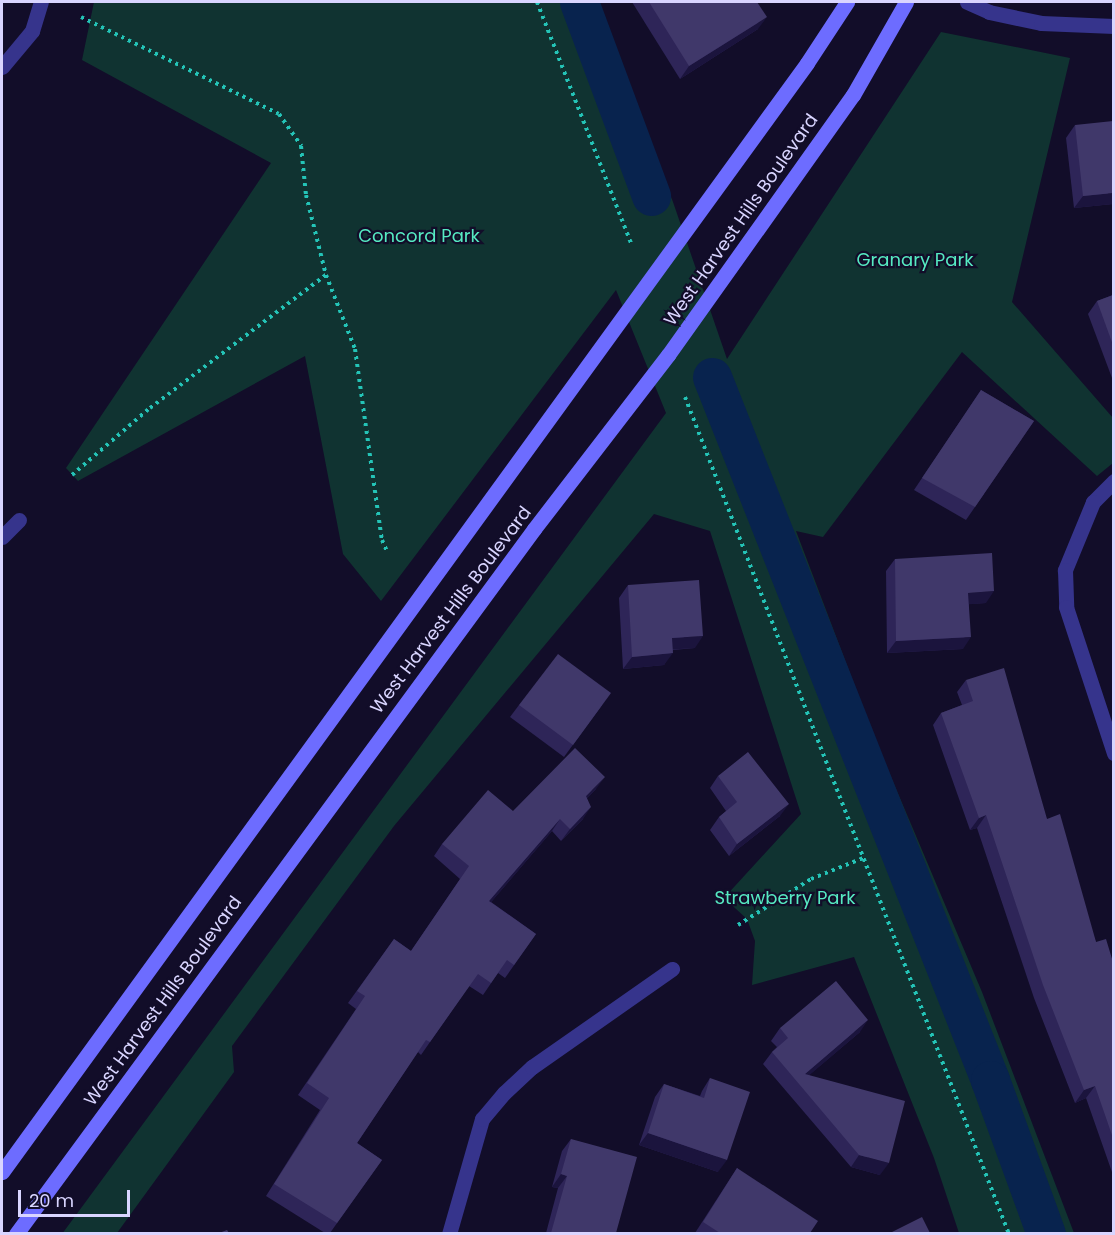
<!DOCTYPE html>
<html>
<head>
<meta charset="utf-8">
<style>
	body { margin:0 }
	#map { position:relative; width:1115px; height:1235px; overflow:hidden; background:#120d29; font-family:Poppins,sans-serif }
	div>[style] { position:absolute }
	.green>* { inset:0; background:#103331 }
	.canal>* { height:39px; margin:-19.5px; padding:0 19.5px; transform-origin:19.5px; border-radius:19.5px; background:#08234e }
	.path>* { height:4px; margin-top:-2px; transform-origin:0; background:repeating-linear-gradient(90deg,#24c4b7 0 3px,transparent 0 7.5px) }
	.street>* { height:15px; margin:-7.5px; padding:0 7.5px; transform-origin:7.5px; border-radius:7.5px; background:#36348c }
	.secondary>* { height:15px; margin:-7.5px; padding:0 7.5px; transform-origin:7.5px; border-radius:7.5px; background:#6d6cff }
	.wall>* { inset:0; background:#2e2558 }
	.shaded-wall>* { inset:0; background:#1b143d }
	.building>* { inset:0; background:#40386a }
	span { translate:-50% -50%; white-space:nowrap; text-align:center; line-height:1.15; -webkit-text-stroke:4.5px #120d29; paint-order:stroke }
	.street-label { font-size:18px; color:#d9d5ff }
	.park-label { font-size:18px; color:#56eac2 }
	.frame { position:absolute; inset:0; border:3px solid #d9d5ff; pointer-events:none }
	.scale { position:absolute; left:18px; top:1190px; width:112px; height:27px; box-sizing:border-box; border:3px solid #d9d5ff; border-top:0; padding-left:8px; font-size:18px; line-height:21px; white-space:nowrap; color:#d9d5ff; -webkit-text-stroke:4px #120d29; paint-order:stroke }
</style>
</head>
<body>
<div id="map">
	<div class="green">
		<i style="clip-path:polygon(94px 2px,596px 2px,673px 202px,727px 359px,941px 32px,1070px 58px,1012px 302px,1113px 418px,1113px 463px,1097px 476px,962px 352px,823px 537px,796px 531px,875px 739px,982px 992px,1074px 1233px,959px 1233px,934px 1158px,854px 957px,752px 985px,755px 941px,747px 919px,724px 898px,801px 814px,710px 531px,654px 514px,394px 826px,232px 1046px,234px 1072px,117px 1233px,62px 1234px,666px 413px,616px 290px,381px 601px,343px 554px,305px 356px,78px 481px,66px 468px,271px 163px,82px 60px)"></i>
	</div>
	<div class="canal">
		<i style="left:579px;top:2px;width:207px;rotate:69.6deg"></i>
		<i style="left:712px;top:377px;width:756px;rotate:68.42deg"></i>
		<i style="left:990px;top:1080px;width:164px;rotate:70deg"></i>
	</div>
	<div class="path">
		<i style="left:537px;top:2px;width:262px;rotate:68.7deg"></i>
		<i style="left:81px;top:17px;width:220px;rotate:26.1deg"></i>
		<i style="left:279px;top:114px;width:39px;rotate:55deg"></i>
		<i style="left:301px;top:146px;width:49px;rotate:84.2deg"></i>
		<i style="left:306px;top:195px;width:82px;rotate:76deg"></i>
		<i style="left:326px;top:275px;width:79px;rotate:68.6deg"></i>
		<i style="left:355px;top:349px;width:193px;rotate:82deg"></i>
		<i style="left:382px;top:540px;width:12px;rotate:66deg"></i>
		<i style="left:685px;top:397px;width:898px;rotate:68.84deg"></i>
		<i style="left:72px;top:475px;width:103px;rotate:-40.7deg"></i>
		<i style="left:150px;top:408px;width:221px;rotate:-37.1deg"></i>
		<i style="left:738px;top:925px;width:86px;rotate:-32.2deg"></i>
		<i style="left:811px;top:879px;width:56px;rotate:-22deg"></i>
	</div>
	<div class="street">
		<i style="left:967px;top:2px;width:24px;rotate:24deg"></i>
		<i style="left:989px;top:12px;width:53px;rotate:11.9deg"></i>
		<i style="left:1041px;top:23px;width:73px;rotate:2.4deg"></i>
		<i style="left:2px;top:67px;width:47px;rotate:-50.2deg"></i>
		<i style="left:32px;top:31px;width:30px;rotate:-73deg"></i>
		<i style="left:1114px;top:481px;width:30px;rotate:135deg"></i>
		<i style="left:1093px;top:502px;width:74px;rotate:112.4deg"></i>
		<i style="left:1065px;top:570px;width:37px;rotate:88deg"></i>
		<i style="left:1066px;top:607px;width:154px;rotate:71.8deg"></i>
		<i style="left:2px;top:537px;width:24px;rotate:-45deg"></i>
		<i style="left:449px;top:1234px;width:120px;rotate:-74deg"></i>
		<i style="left:482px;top:1119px;width:34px;rotate:-50deg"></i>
		<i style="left:504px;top:1093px;width:38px;rotate:-43deg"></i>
		<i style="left:532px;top:1067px;width:171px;rotate:-35deg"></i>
	</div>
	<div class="secondary">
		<i style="left:2px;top:1172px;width:1370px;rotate:-54.02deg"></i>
		<i style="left:807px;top:63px;width:73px;rotate:-56.7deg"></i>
		<i style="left:16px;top:1234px;width:875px;rotate:-53.69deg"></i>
		<i style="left:534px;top:529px;width:220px;rotate:-52.4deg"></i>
		<i style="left:668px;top:355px;width:319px;rotate:-54.6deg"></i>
		<i style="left:853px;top:95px;width:107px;rotate:-60.3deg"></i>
	</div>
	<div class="wall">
		<i style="clip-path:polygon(632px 2px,757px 2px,758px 29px,680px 79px)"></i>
		<i style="clip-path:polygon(1075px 125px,1113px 204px,1074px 208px,1066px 138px)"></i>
		<i style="clip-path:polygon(1113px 295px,1113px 377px,1112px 378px,1088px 314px,1097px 301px)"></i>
		<i style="clip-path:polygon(981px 390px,1034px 421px,966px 520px,914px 490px)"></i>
		<i style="clip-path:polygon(895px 559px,986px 603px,969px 604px,963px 649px,887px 653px,886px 571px)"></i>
		<i style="clip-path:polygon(628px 585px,695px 648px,673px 650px,664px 665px,623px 669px,619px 598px)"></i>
		<i style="clip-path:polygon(966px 680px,1047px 819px,1096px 942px,1113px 962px,1113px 1175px,1086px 1098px,1075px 1103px,1034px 998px,977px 828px,970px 830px,933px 725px,941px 713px,962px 705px,957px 692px)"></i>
		<i style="clip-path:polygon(519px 705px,602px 705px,564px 757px,510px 717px)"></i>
		<i style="clip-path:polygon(718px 776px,780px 816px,729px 856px,710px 830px,719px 817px,726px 811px,710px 788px)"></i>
		<i style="clip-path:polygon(596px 789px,587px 798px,583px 819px,561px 841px,552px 831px,491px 902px,536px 934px,505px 978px,498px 973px,483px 995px,469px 986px,421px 1055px,418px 1052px,357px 1143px,382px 1160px,330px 1233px,325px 1233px,266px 1196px,320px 1110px,298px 1095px,356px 1009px,348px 1003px,394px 939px,411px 951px,460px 879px,434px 856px,442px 844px,513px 811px)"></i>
		<i style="clip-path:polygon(780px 1028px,860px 1032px,809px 1075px,880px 1175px,851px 1167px,763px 1064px,772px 1052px,777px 1047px,771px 1041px)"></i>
		<i style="clip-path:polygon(710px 1078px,718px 1172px,639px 1145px,655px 1097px,664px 1084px,700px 1096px,702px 1091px)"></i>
		<i style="clip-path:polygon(571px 1139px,616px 1233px,546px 1233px,558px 1188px,552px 1187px,562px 1151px)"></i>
		<i style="clip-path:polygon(737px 1168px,810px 1233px,695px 1233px)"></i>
	</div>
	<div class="shaded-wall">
		<i style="clip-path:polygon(767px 17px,758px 29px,680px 79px,689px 66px)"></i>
		<i style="clip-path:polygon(1113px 193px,1113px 204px,1074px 208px,1083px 196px)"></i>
		<i style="clip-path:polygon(994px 591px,986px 603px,960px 605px,968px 593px)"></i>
		<i style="clip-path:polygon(703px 636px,695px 648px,664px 650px,672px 638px)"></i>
		<i style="clip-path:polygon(971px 637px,963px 649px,887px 653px,896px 641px)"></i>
		<i style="clip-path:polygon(673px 653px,664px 665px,623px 669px,632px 657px)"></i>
		<i style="clip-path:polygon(605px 777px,596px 789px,577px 809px,586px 796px)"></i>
		<i style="clip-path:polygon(789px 804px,780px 816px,729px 856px,737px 844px)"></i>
		<i style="clip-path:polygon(591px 807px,583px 819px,561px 841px,570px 829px)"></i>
		<i style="clip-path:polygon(986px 815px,977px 828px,970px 830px,979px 818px)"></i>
		<i style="clip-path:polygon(560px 819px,552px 831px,481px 914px,489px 901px)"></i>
		<i style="clip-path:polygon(868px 1020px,860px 1032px,799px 1084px,805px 1074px)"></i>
		<i style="clip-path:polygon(1095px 1086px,1086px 1098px,1075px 1103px,1084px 1090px)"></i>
		<i style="clip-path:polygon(648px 1133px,727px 1160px,718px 1172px,639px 1145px)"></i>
		<i style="clip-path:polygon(859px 1155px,889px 1163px,880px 1175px,851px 1167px)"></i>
		<i style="clip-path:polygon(561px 1174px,567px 1176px,558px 1188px,552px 1187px)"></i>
	</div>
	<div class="building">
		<i style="clip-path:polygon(649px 2px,757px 2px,767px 17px,689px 66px)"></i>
		<i style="clip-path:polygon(1113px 121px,1113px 193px,1083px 196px,1075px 125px)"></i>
		<i style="clip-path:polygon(1113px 295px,1113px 345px,1097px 301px)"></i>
		<i style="clip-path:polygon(981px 390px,1034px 421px,975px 507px,922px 478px)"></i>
		<i style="clip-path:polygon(992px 553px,994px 591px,968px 593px,971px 637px,896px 641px,895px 559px)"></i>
		<i style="clip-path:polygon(699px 580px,703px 636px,672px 638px,673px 653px,632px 657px,628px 585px)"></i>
		<i style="clip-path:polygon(558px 654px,611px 693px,573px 745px,519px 705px)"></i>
		<i style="clip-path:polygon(1004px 668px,1047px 819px,1060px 814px,1096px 942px,1106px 939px,1113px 962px,1113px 1138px,1095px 1086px,1084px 1090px,1043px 985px,986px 815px,979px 818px,941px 713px,973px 701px,966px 680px)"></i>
		<i style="clip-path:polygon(575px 748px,605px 777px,586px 796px,591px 807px,570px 829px,560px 819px,489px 901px,536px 934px,514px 965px,507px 960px,491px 983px,478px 974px,430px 1042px,426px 1040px,357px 1143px,382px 1160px,337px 1223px,274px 1184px,329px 1098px,307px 1083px,365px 996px,357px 991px,394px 939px,411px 951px,469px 866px,442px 844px,488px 790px,513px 811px)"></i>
		<i style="clip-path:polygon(748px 752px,789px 804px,737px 844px,719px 817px,737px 802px,718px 776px)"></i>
		<i style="clip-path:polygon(836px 981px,868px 1020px,805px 1074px,905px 1101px,889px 1163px,859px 1155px,772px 1052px,788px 1038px,780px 1028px)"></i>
		<i style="clip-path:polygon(710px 1078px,750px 1092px,727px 1160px,648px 1133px,664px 1084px,704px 1098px)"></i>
		<i style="clip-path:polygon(571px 1139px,637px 1157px,616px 1233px,551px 1233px,567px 1176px,561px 1174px)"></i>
		<i style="clip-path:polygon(737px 1168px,818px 1221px,810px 1233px,720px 1233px,703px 1222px)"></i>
		<i style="clip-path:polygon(922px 1217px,930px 1233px,890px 1233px)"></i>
		<i style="clip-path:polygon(227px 1230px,229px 1233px,219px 1233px)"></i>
	</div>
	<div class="street-label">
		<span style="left:741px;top:220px;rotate:-55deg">West Harvest Hills Boulevard</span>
		<span style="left:451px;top:610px;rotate:-53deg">West Harvest Hills Boulevard</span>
		<span style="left:163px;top:1001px;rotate:-54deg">West Harvest Hills Boulevard</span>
	</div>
	<div class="park-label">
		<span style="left:419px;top:236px">Concord Park</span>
		<span style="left:915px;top:260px">Granary Park</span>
		<span style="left:785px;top:898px">Strawberry Park</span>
	</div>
	<div class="frame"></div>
	<div class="scale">20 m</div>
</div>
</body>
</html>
